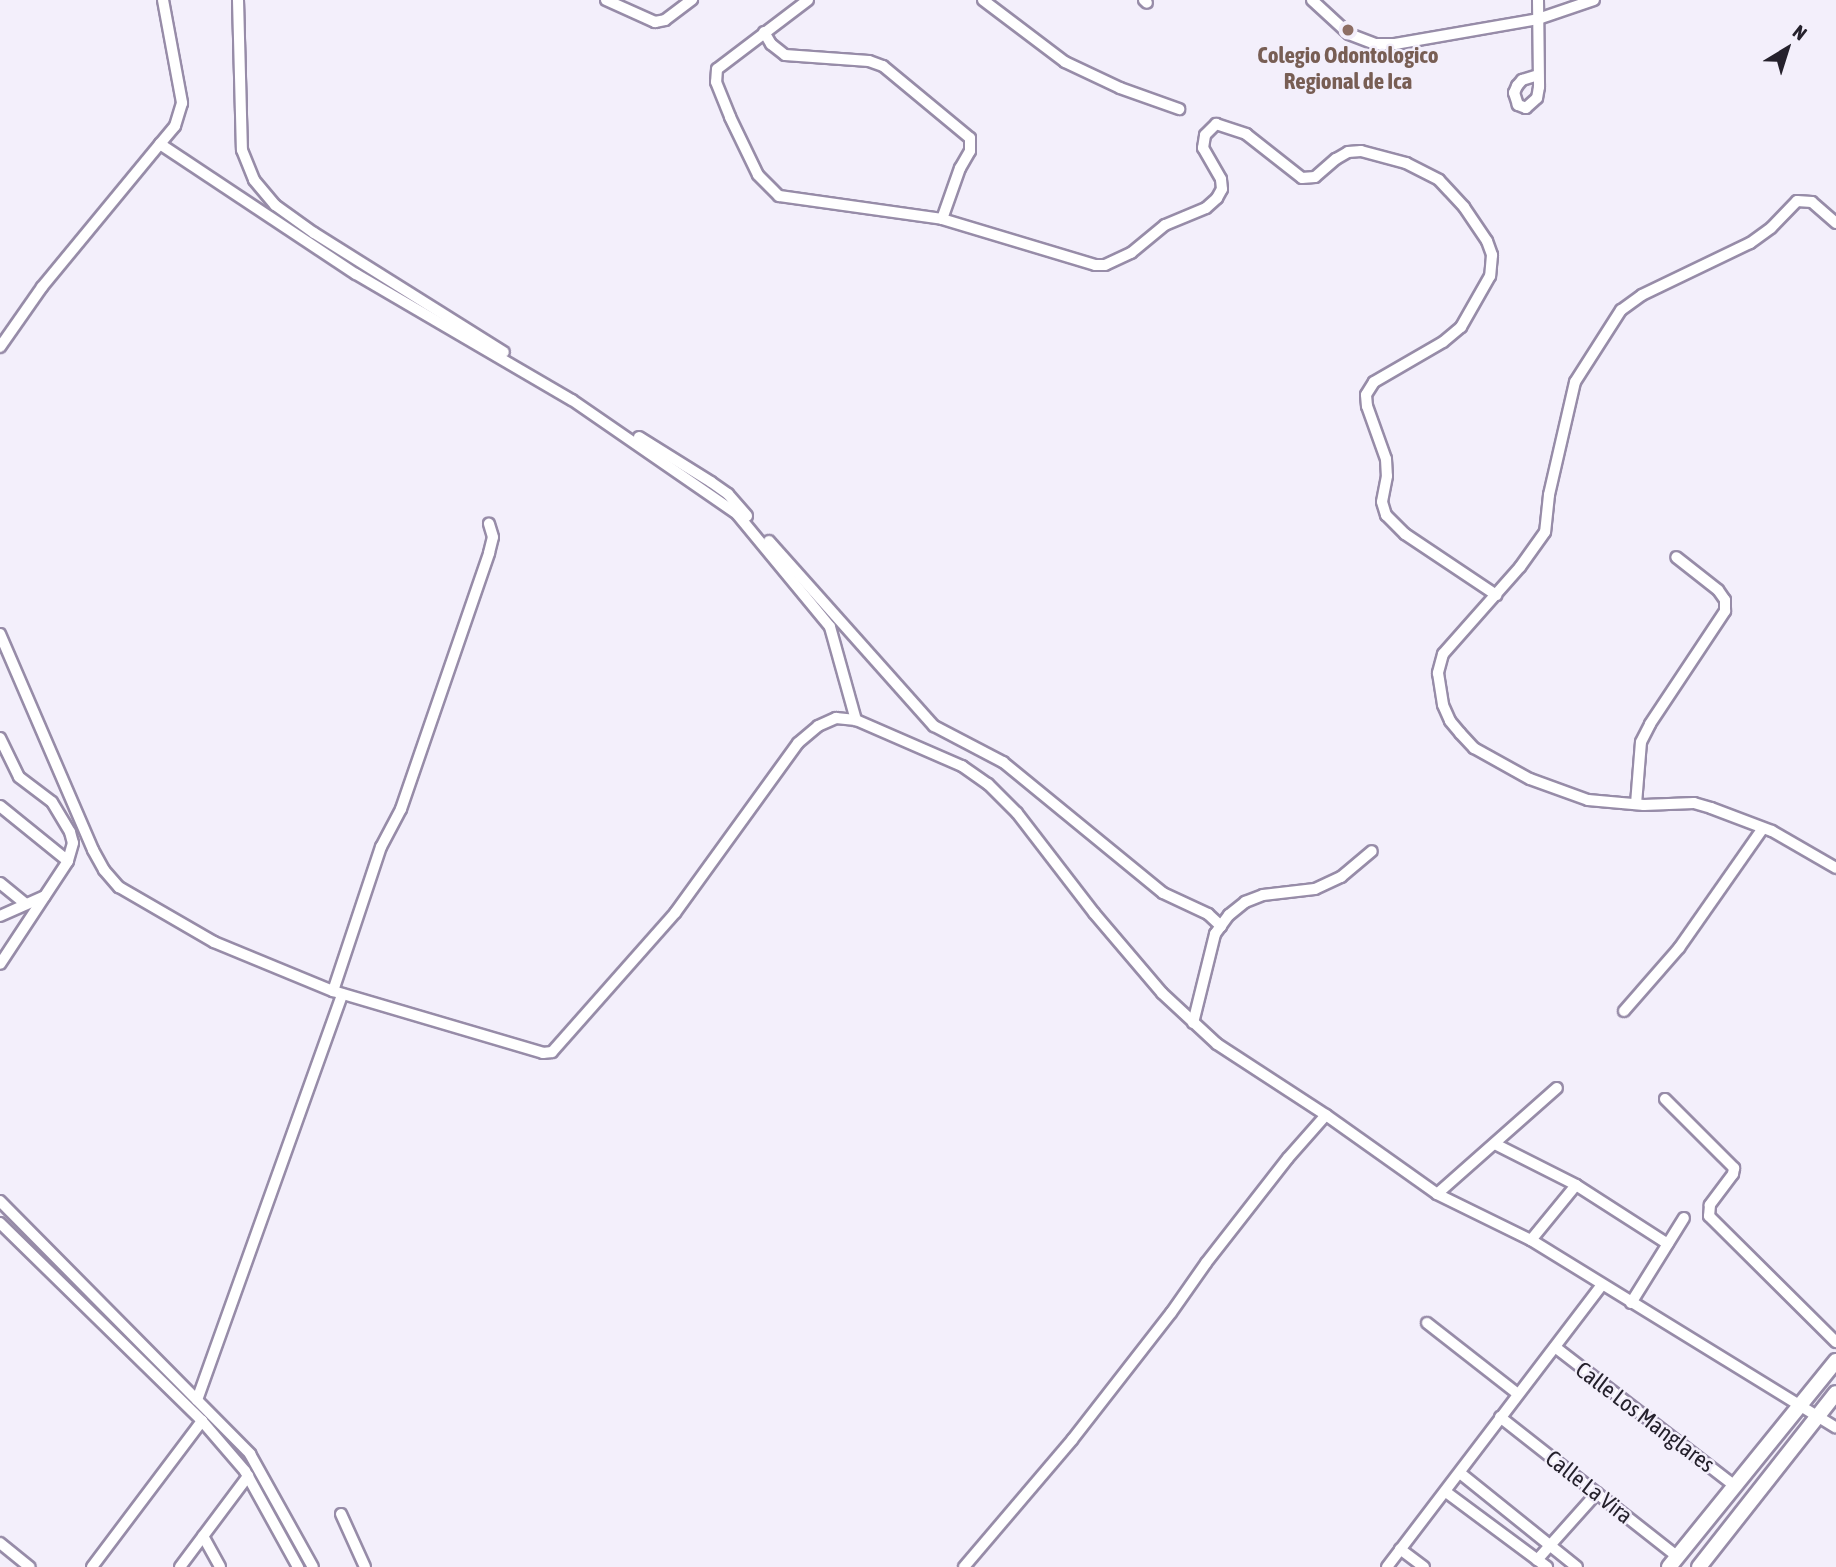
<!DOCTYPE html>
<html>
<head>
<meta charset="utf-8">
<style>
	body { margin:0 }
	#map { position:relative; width:1836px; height:1567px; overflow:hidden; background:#f3effb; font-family:"Asap Condensed",sans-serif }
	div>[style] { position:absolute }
	.roads { filter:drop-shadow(2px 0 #978ca8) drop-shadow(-2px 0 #978ca8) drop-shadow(0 2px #978ca8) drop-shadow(0 -2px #978ca8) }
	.minor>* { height:10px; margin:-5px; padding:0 5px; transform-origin:5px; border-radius:5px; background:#fff }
	.tertiary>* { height:14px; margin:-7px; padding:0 7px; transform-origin:7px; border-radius:7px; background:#fff }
	.dots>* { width:19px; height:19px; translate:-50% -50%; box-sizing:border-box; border:4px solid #f3effb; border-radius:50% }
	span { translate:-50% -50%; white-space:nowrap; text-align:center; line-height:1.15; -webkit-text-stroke:5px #f3effb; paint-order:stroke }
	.education-label { font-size:23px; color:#785e54; font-weight:700 }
	.street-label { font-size:23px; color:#25212c }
	.north { position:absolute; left:1752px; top:14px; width:70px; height:70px; -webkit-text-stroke:5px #f3effb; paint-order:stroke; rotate:38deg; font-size:19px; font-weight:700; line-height:28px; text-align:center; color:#25212c }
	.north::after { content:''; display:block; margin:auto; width:24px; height:32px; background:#25212c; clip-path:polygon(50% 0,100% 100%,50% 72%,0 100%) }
</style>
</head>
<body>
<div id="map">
	<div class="roads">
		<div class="minor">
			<i style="left:163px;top:0;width:105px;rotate:79.5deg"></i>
			<i style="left:182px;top:103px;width:24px;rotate:107deg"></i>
			<i style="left:175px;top:126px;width:23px;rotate:130deg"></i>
			<i style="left:160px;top:144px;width:235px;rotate:33.6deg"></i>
			<i style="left:356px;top:274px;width:250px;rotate:30.3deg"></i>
			<i style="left:572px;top:400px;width:201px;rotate:34.6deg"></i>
			<i style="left:737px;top:514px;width:146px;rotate:50.5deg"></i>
			<i style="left:830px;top:627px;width:97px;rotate:74.4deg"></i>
			<i style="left:856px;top:720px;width:116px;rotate:23.5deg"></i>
			<i style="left:962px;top:766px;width:32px;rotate:35deg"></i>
			<i style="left:988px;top:784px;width:41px;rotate:45deg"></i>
			<i style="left:1017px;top:813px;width:126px;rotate:52.4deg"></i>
			<i style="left:1094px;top:913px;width:105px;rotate:49.6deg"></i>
			<i style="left:1162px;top:993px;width:75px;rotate:42.8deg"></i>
			<i style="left:1217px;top:1044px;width:130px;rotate:33.1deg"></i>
			<i style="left:1326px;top:1115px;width:136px;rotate:35.4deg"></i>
			<i style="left:1437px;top:1194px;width:105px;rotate:26.1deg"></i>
			<i style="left:1531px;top:1240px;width:358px;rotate:31.6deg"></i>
			<i style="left:238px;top:0;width:150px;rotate:88.5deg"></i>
			<i style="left:242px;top:150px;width:32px;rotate:68deg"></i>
			<i style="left:254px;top:180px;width:33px;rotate:50deg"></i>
			<i style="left:275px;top:205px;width:48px;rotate:35.7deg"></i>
			<i style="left:314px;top:233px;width:224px;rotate:32.1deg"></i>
			<i style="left:606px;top:0;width:54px;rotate:24.2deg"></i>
			<i style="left:655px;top:22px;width:10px;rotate:-11deg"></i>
			<i style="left:665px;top:20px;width:34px;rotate:-37deg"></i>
			<i style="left:808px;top:0;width:114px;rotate:142.8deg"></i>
			<i style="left:717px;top:69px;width:13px;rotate:94deg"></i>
			<i style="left:716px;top:82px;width:38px;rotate:68deg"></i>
			<i style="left:730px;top:117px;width:64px;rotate:64.2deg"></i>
			<i style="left:758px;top:175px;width:30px;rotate:45deg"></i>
			<i style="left:779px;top:196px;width:165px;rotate:8deg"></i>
			<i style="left:942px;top:219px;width:160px;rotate:16.7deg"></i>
			<i style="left:1095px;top:265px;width:10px"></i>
			<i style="left:1105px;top:265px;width:29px;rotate:-25deg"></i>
			<i style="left:1131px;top:253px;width:44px;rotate:-39.5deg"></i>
			<i style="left:1165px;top:225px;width:44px;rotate:-22.5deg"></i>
			<i style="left:1206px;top:208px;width:15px;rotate:-42deg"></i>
			<i style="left:1217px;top:198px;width:10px;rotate:-61deg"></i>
			<i style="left:1222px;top:189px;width:10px;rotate:-96deg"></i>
			<i style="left:1221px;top:179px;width:36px;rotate:-120deg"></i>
			<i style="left:1203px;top:148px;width:13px;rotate:-81deg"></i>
			<i style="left:1205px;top:135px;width:16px;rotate:-45deg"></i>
			<i style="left:1216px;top:124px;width:32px;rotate:18deg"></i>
			<i style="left:1246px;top:134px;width:71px;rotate:38.2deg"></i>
			<i style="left:1302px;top:178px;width:13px;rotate:-4deg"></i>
			<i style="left:1315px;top:177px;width:28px;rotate:-41deg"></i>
			<i style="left:1336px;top:159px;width:14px;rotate:-30deg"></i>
			<i style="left:1348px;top:152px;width:13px;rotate:-4deg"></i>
			<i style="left:1361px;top:151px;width:47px;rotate:14.9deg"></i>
			<i style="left:1406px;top:163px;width:37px;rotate:27deg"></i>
			<i style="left:1439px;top:180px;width:37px;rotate:47deg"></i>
			<i style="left:1464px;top:207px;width:41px;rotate:55.9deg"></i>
			<i style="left:1487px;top:241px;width:15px;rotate:70deg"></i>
			<i style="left:1492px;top:255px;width:21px;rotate:95deg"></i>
			<i style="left:1490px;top:276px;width:59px;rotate:119.6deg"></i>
			<i style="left:1461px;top:327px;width:23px;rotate:140deg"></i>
			<i style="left:1443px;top:342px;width:80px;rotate:149.9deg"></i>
			<i style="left:1374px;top:382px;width:15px;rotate:122deg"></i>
			<i style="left:1366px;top:395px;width:11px;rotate:85deg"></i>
			<i style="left:1367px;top:406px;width:56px;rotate:70.3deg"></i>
			<i style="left:1386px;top:459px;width:17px;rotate:87deg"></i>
			<i style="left:1387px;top:476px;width:26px;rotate:101deg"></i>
			<i style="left:1382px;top:502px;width:14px;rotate:73deg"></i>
			<i style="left:1386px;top:515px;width:27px;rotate:45deg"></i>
			<i style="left:1405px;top:534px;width:110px;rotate:33.8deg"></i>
			<i style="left:983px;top:0;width:103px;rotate:37.1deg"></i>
			<i style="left:1065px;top:62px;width:61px;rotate:25.3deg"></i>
			<i style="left:1120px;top:88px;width:63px;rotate:19.6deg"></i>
			<i style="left:1144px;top:0;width:4px;rotate:45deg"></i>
			<i style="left:1312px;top:0;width:50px;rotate:42.6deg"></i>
			<i style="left:1349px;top:34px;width:28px;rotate:21deg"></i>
			<i style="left:1375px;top:44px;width:20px"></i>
			<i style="left:1395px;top:44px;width:145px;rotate:-9.9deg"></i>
			<i style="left:1538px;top:19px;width:59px;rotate:-18.7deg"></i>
			<i style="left:1538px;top:0;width:87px;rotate:89.3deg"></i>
			<i style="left:1539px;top:87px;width:11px;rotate:100deg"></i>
			<i style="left:1537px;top:98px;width:15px;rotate:138deg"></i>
			<i style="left:1526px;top:108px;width:9px;rotate:-159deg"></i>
			<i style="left:1518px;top:105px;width:13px;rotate:-108deg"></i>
			<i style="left:1514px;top:93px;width:8px;rotate:-67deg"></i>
			<i style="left:1517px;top:86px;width:8px;rotate:-50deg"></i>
			<i style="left:1522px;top:80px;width:17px;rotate:-17deg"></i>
			<i style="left:764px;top:32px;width:14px;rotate:60deg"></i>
			<i style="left:771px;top:44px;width:18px;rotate:38deg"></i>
			<i style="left:785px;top:55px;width:84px;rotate:4.1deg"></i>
			<i style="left:869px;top:61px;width:15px;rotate:20deg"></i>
			<i style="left:883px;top:66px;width:113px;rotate:39.6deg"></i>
			<i style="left:970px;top:138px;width:13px;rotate:90deg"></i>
			<i style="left:970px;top:151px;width:20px;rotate:120deg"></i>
			<i style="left:960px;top:168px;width:54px;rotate:109.4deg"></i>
			<i style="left:1836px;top:223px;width:32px;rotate:-139deg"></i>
			<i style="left:1812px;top:202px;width:15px;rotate:-176deg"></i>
			<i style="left:1797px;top:201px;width:37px;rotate:134deg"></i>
			<i style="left:1771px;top:228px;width:26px;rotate:144deg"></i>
			<i style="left:1750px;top:243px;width:120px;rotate:154.3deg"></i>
			<i style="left:1642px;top:295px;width:26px;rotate:144deg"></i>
			<i style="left:1621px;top:310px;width:85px;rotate:122.6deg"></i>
			<i style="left:1575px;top:382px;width:116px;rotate:103deg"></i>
			<i style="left:1549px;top:495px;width:37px;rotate:96deg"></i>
			<i style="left:1545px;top:532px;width:43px;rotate:125.5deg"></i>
			<i style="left:1520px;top:567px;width:116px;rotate:131.5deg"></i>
			<i style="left:1443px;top:654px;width:20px;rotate:105deg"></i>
			<i style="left:1438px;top:673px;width:32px;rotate:81deg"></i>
			<i style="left:1443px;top:705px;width:17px;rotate:66deg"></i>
			<i style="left:1450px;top:721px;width:16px;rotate:50deg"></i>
			<i style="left:1460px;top:733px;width:21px;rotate:47deg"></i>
			<i style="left:1474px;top:748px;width:64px;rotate:29deg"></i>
			<i style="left:1530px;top:779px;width:62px;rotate:19.9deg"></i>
			<i style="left:1588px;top:800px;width:56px;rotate:5.1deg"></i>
			<i style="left:1644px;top:805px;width:50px;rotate:-2.3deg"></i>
			<i style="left:1694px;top:803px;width:18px;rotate:16deg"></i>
			<i style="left:1711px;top:808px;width:65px;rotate:20.7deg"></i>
			<i style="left:1772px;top:831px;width:74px;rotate:30deg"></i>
			<i style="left:0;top:347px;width:73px;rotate:-55deg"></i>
			<i style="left:42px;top:287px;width:185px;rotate:-50.5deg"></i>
			<i style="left:639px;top:437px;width:85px;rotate:32deg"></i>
			<i style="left:711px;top:482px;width:21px;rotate:35deg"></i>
			<i style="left:728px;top:494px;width:29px;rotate:49deg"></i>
			<i style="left:769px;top:541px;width:248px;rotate:48.3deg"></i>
			<i style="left:934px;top:726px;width:78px;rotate:27.6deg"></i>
			<i style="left:1003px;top:762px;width:207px;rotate:39.3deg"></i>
			<i style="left:1163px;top:893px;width:50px;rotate:25deg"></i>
			<i style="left:1208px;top:914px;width:18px;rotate:43deg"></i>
			<i style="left:0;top:634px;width:235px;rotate:66.7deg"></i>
			<i style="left:93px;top:850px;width:23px;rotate:61deg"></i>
			<i style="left:104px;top:870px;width:23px;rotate:49deg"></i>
			<i style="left:119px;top:887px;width:110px;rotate:30.1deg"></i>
			<i style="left:214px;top:942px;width:129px;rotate:22.4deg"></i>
			<i style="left:333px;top:991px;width:152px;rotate:-71.6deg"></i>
			<i style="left:381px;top:847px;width:43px;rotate:-62.2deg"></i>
			<i style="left:401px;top:809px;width:271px;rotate:-71deg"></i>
			<i style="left:489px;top:553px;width:16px;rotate:-76deg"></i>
			<i style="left:493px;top:537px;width:14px;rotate:-107deg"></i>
			<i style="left:0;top:738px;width:43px;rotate:64deg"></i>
			<i style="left:19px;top:777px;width:41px;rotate:37.1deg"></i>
			<i style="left:52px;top:802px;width:35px;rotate:59deg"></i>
			<i style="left:70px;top:832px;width:11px;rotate:75deg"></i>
			<i style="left:73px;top:843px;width:19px;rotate:106deg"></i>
			<i style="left:68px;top:861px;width:123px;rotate:123.4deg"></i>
			<i style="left:1636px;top:804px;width:62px;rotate:-85.4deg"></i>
			<i style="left:1641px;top:742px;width:20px;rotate:-63deg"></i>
			<i style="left:1650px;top:724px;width:136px;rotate:-56.4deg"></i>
			<i style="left:1725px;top:611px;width:11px;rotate:-90deg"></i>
			<i style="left:1725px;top:600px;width:12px;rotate:-125deg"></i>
			<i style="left:1718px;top:590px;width:53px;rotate:-141.8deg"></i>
			<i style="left:0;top:806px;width:87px;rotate:39deg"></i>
			<i style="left:0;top:883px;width:33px;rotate:39deg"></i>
			<i style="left:0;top:916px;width:49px;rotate:-24deg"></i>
			<i style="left:333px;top:991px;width:219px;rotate:16.4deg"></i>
			<i style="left:543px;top:1053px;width:9px;rotate:-6deg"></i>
			<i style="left:552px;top:1052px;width:186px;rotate:-48.5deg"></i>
			<i style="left:675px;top:913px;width:210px;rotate:-54.1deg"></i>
			<i style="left:798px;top:743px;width:26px;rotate:-40deg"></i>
			<i style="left:818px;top:726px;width:20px;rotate:-24deg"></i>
			<i style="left:836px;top:718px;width:20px;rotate:6deg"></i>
			<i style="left:1624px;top:1011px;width:84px;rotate:-48.9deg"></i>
			<i style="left:1679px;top:948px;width:146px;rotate:-55deg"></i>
			<i style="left:1193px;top:1023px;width:92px;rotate:-76.1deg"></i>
			<i style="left:1215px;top:934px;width:24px;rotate:-54deg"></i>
			<i style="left:1229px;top:915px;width:21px;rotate:-39deg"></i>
			<i style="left:1245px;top:902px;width:19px;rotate:-21deg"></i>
			<i style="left:1263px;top:895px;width:52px;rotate:-6.6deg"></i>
			<i style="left:1315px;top:889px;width:29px;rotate:-25deg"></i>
			<i style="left:1341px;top:877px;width:40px;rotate:-40deg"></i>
			<i style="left:1665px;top:1099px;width:98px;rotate:45deg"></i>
			<i style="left:1734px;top:1168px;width:6px;rotate:99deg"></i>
			<i style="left:1733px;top:1174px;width:39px;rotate:127deg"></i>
			<i style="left:1710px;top:1205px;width:11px;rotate:95deg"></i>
			<i style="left:1709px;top:1216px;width:179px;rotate:44.8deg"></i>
			<i style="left:1495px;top:1144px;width:91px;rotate:26.8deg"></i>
			<i style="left:1576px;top:1185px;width:109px;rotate:32.7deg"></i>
			<i style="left:1437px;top:1194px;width:160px;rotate:-41.5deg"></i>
			<i style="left:0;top:1201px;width:356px;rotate:45.3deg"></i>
			<i style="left:250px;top:1454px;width:129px;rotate:60.9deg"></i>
			<i style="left:0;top:1223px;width:283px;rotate:44.4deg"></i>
			<i style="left:202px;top:1421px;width:66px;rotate:49.3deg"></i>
			<i style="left:245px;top:1471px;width:110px;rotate:61.1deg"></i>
			<i style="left:1531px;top:1240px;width:71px;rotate:-50.7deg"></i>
			<i style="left:1631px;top:1303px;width:100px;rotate:-58.1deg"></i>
			<i style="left:1427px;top:1323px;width:115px;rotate:38deg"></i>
			<i style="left:1555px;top:1347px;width:227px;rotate:37.7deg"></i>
			<i style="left:197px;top:1400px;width:431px;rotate:-70.3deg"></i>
			<i style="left:1500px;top:1417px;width:226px;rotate:38.2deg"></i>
			<i style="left:1460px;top:1473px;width:150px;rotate:38.8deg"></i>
			<i style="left:1446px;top:1492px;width:126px;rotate:36.6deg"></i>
			<i style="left:341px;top:1514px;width:58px;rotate:65.6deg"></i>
			<i style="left:203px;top:1536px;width:35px;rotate:61deg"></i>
			<i style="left:0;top:1543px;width:38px;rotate:39deg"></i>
			<i style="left:1400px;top:1549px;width:30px;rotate:37deg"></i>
			<i style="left:1537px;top:1560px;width:90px;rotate:-48.2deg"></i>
			<i style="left:92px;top:1567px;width:183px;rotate:-53deg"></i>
			<i style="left:180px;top:1567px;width:114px;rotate:-53.2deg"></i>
			<i style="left:964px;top:1567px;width:167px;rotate:-49.6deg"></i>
			<i style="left:1072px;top:1440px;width:161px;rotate:-52.1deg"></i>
			<i style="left:1171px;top:1313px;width:61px;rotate:-55deg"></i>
			<i style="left:1206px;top:1263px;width:133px;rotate:-52deg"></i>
			<i style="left:1288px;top:1158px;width:57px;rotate:-48.5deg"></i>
			<i style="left:1387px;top:1567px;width:355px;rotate:-52.7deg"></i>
		</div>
		<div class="tertiary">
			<i style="left:1669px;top:1567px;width:265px;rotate:-51deg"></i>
			<i style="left:1699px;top:1567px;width:221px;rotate:-51.8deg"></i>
		</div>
	</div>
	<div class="dots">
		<i style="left:1348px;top:30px;background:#8d6e63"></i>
	</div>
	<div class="education-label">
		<span style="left:1348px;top:68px">Colegio Odontologico<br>Regional de Ica</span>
	</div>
	<div class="street-label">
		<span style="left:1645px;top:1417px;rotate:37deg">Calle Los Manglares</span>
		<span style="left:1589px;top:1487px;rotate:38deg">Calle La Vira</span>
	</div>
	<div class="north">N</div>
</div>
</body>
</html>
